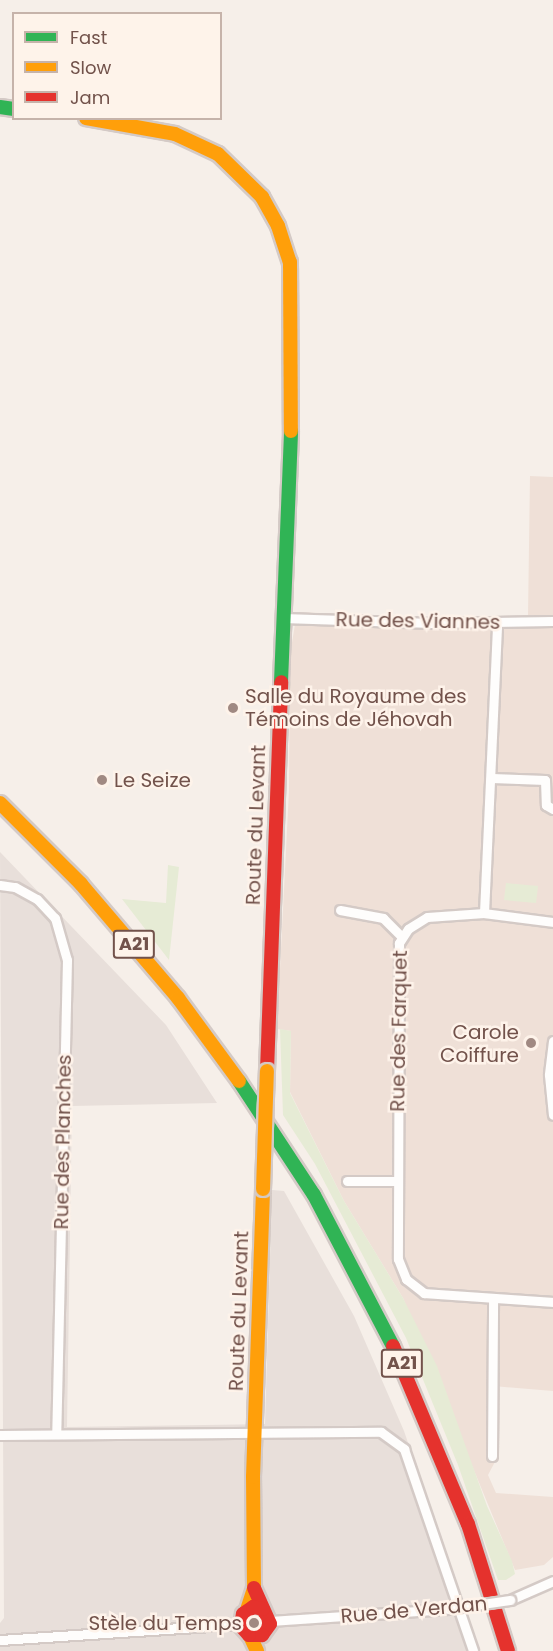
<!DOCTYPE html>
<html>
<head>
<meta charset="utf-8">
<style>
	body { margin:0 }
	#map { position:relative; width:553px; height:1651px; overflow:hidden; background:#f6efe9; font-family:Poppins,sans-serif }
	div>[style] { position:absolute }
	.residential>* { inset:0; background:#efe0d7 }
	.industrial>* { inset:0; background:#e8dfda }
	.green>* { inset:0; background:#e6ebd5 }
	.round { border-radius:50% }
	.roads { filter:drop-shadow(2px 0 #d4cac6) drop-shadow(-2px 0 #d4cac6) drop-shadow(0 2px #d4cac6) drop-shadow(0 -2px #d4cac6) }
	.street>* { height:9px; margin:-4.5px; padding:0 4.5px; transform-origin:4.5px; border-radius:4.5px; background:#fefdfc }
	.fast>* { height:14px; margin:-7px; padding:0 7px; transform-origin:7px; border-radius:7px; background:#30b455 }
	.slow>* { height:14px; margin:-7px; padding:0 7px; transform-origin:7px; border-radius:7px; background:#ff9f0a }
	.jam>* { height:14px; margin:-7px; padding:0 7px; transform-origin:7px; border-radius:7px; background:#e5322d }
	.bridges { filter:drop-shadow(2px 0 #d4cac6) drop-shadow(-2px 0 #d4cac6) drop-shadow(0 2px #d4cac6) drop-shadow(0 -2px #d4cac6) }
	.street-bridge>* { height:9px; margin:-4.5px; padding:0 4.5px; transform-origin:4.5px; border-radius:4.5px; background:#fefdfc }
	.slow-bridge>* { height:14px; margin:-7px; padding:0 7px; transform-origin:7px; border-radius:7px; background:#ff9f0a }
	.dots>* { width:16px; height:16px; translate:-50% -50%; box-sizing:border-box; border:3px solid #fef3ea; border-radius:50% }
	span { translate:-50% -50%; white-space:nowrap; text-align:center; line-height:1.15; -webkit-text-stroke:5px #fef3ea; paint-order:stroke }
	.shield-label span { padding:2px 4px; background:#fef3ea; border:2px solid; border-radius:4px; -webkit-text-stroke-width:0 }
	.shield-label { font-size:18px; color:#72524b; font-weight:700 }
	.street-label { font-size:20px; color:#72524b }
	.poi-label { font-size:20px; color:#72524b }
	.left { translate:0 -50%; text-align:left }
	.right { translate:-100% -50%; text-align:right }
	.legend { position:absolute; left:12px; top:12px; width:210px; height:108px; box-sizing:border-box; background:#fef3ea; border:2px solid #c6b3aa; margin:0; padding:8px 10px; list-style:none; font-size:18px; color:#72524b }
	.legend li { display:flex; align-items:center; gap:12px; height:30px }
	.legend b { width:30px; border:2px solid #c6b3aa }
</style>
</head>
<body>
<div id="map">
	<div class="residential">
		<i style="clip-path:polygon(530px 476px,553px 477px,553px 1391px,493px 1386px,497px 1458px,488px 1475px,496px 1493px,553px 1497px,553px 1557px,544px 1565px,515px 1570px,403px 1298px,344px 1201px,290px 1092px,291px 1031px,277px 1029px,289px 790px,290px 655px,297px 612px,482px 620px,528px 616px)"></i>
	</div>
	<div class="industrial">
		<i style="clip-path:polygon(0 852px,166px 1025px,217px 1103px,72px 1106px,67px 1427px,265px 1424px,272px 1190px,284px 1191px,354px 1316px,404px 1431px,479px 1651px,0 1651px,0 1623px,4px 1618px)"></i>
	</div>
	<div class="green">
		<i style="clip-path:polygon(168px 865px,179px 867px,169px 960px,122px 899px,166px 903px)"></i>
		<i style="clip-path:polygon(506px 883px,538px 886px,536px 903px,504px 900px)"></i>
		<i style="clip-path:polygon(280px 1029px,291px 1031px,290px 1093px,344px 1201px,403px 1298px,437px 1366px,487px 1506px,512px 1561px,515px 1574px,506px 1580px,498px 1580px,458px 1465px,406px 1338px,315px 1164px,283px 1115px)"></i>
		<i class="round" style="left:248px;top:1615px;width:14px;height:14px"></i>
	</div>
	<div class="roads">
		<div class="street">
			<i style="left:283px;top:618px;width:149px;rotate:1.9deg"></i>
			<i style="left:432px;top:623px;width:121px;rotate:-0.9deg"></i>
			<i style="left:492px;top:778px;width:53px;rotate:2.2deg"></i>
			<i style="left:545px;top:780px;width:25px;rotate:88deg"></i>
			<i style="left:546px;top:805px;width:8px;rotate:30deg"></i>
			<i style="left:0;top:885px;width:15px;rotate:8deg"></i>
			<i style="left:15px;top:887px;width:25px;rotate:29deg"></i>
			<i style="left:37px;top:899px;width:26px;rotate:47deg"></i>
			<i style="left:55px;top:918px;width:44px;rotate:74.1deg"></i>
			<i style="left:67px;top:960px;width:474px;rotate:91.3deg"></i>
			<i style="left:340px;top:910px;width:44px;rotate:10.5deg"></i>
			<i style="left:383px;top:918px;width:27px;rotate:45deg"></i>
			<i style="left:484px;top:913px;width:57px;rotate:176deg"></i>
			<i style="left:427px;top:917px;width:22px;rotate:148deg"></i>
			<i style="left:408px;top:929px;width:17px;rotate:123deg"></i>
			<i style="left:399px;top:943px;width:316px;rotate:90.2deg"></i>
			<i style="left:398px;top:1259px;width:22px;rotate:68deg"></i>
			<i style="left:406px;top:1279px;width:23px;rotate:38deg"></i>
			<i style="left:424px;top:1293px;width:129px;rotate:4deg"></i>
			<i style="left:484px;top:913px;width:289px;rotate:-87.4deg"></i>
			<i style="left:484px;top:913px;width:70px;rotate:7.4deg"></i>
			<i style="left:553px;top:1041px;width:34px;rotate:97deg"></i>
			<i style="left:549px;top:1075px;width:40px;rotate:84.3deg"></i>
			<i style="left:347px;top:1181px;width:50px"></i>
			<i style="left:0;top:1435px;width:381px;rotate:-0.5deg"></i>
			<i style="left:381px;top:1432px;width:29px;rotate:36deg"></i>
			<i style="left:404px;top:1449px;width:213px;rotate:71.1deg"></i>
			<i style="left:492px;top:1456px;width:157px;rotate:-89.6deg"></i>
			<i style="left:510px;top:1600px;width:47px;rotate:-23.8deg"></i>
			<i style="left:270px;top:1621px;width:178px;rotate:-3.9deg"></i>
			<i style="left:0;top:1640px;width:242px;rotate:-3.8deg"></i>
		</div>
		<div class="fast">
			<i style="left:0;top:107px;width:14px;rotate:8deg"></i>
			<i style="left:281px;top:682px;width:251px;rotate:-87.7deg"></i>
			<i style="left:239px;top:1081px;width:136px;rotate:56.7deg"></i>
			<i style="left:314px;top:1195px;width:170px;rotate:62.4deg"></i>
		</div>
		<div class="slow">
			<i style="left:86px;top:118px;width:90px;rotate:10.2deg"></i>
			<i style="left:175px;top:134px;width:47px;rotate:24.9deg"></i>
			<i style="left:218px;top:154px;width:62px;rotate:44.3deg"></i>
			<i style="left:262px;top:197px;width:33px;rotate:61deg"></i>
			<i style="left:278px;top:226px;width:38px;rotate:72deg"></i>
			<i style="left:290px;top:262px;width:169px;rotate:89.7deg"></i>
			<i style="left:0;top:803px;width:115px;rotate:45deg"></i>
			<i style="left:81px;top:884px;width:150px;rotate:49.6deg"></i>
			<i style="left:178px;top:998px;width:103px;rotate:53.7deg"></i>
			<i style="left:247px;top:1610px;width:23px;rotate:-72deg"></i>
			<i style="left:254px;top:1588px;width:111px;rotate:-90.5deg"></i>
			<i style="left:253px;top:1477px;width:288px;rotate:-88deg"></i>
			<i style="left:250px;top:1636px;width:17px;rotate:65deg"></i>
		</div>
		<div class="jam">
			<i style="left:267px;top:1071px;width:389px;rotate:-87.9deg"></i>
			<i style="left:393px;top:1346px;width:193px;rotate:67.2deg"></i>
			<i style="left:468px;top:1524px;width:133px;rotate:72.5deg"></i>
			<i style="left:254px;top:1588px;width:39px;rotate:66deg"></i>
			<i style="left:270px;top:1624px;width:14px;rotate:126deg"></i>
			<i style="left:262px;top:1635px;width:13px;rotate:180deg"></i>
			<i style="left:249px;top:1635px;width:12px;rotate:-132deg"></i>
			<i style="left:241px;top:1626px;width:12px;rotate:-81deg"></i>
			<i style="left:243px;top:1614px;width:12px;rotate:-35deg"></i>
			<i style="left:253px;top:1607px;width:10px;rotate:11deg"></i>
		</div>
	</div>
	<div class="bridges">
		<div class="street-bridge">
			<i style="left:448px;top:1609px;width:63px;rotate:-8.3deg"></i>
		</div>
		<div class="slow-bridge">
			<i style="left:263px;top:1189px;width:118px;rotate:-88.1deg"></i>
		</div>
	</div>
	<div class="dots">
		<i style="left:233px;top:708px;background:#a08982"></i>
		<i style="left:102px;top:780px;background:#a08982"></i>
		<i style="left:531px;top:1043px;background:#a08982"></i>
		<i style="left:254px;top:1623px;background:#a08982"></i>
	</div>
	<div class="shield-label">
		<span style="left:134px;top:944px">A21</span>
		<span style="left:402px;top:1363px">A21</span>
	</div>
	<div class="street-label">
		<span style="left:418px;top:621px;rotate:1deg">Rue des Viannes</span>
		<span style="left:256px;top:825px;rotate:-88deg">Route du Levant</span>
		<span style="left:399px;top:1031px;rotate:-89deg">Rue des Farquet</span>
		<span style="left:63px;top:1142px;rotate:-89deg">Rue des Planches</span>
		<span style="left:239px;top:1311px;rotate:-88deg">Route du Levant</span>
		<span style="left:414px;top:1610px;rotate:-5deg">Rue de Verdan</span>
	</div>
	<div class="poi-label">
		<span class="left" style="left:245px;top:708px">Salle du Royaume des<br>Témoins de Jéhovah</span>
		<span class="left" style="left:114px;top:780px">Le Seize</span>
		<span class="right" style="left:519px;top:1044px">Carole<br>Coiffure</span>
		<span class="right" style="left:242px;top:1623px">Stèle du Temps</span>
	</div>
	<ul class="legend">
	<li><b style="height:8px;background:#30b455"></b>Fast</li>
	<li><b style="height:8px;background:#ff9f0a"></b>Slow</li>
	<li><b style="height:8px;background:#e5322d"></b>Jam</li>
	</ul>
</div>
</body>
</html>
